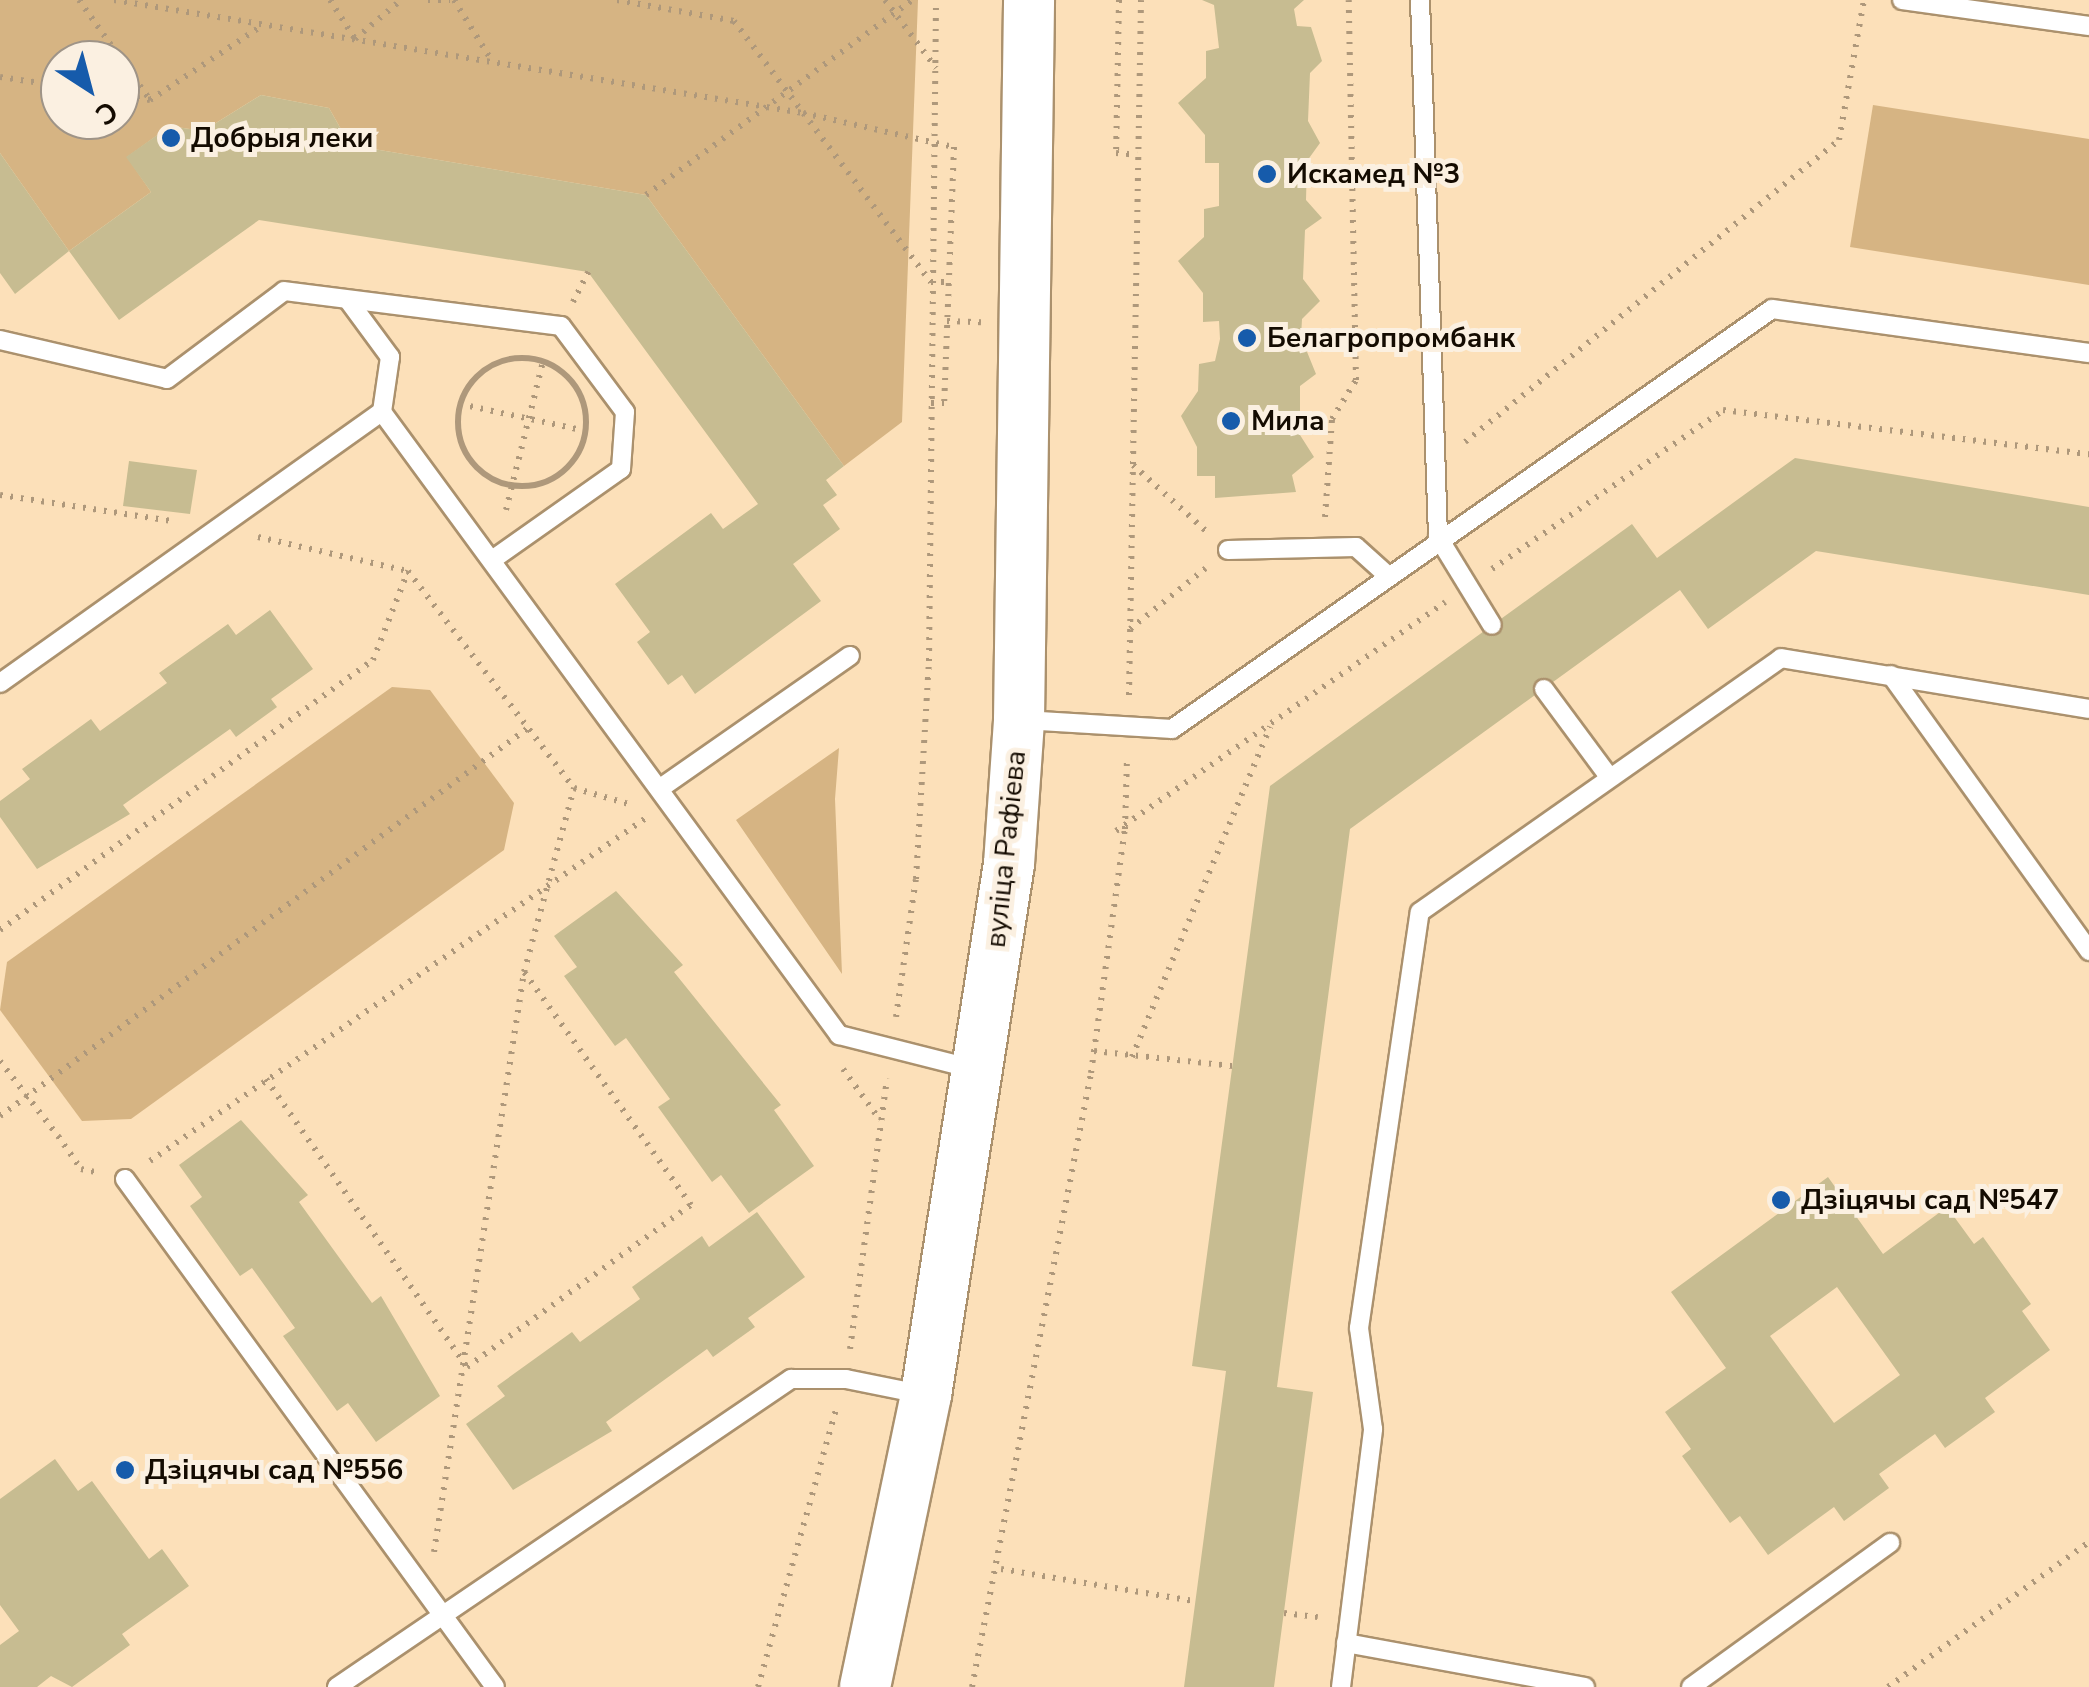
<!DOCTYPE html>
<html>
<head>
<meta charset="utf-8">
<style>
	body { margin:0 }
	#map { position:relative; width:2089px; height:1687px; overflow:hidden; background:#fce0b9; font-family:"Nunito Sans",sans-serif }
	div>[style] { position:absolute }
	.green>* { inset:0; background:#d6b483 }
	.building>* { inset:0; background:#c7bc91 }
	.path>* { height:6px; margin-top:-3px; transform-origin:0; background:repeating-linear-gradient(90deg,#ae987b 0 2.5px,transparent 0 10.5px) }
	.path>.ring { margin:-3px; padding:0; box-sizing:content-box; background:none; border:6px solid #ae987b; border-radius:50% }
	.roads { filter:drop-shadow(2px 0 #ab916d) drop-shadow(-2px 0 #ab916d) drop-shadow(0 2px #ab916d) drop-shadow(0 -2px #ab916d) }
	.service>* { height:18px; margin:-9px; padding:0 9px; transform-origin:9px; border-radius:9px; background:#fff }
	.secondary>* { height:50px; margin:-25px; padding:0 25px; transform-origin:25px; border-radius:25px; background:#fff }
	.path-bridge>* { height:6px; margin-top:-3px; transform-origin:0; background:repeating-linear-gradient(90deg,#ae987b 0 2.5px,transparent 0 10.5px) }
	.dots>* { width:28px; height:28px; translate:-50% -50%; box-sizing:border-box; border:5px solid #fbf0e1; border-radius:50% }
	span { translate:-50% -50%; white-space:nowrap; text-align:center; line-height:1.15; -webkit-text-stroke:10px #fbf0e1; paint-order:stroke }
	.poi-label { font-size:28px; color:#140b01; font-weight:700 }
	.left { translate:0 -50%; text-align:left }
	.street-label { font-size:28px; color:#140b01 }
	.north { position:absolute; left:40px; top:40px; width:100px; height:100px; box-sizing:border-box; background:#fbf0e1; border:2px solid #9f9487; border-radius:50%; rotate:144deg; font-size:28px; font-weight:700; line-height:40px; text-align:center; color:#140b01 }
	.north::after { content:''; display:block; margin:auto; width:35px; height:45px; background:#165bab; clip-path:polygon(50% 0,100% 100%,50% 72%,0 100%) }
</style>
</head>
<body>
<div id="map">
	<div class="green">
		<i style="clip-path:polygon(evenodd,0 0,918px 0,902px 422px,844px 466px,646px 195px,350px 145px,329px 108px,261px 95px,203px 131px,170px 126px,127px 157px,151px 192px,69px 251px,0 153px,0 0,60px 60px,120px 60px,120px 120px,60px 120px,60px 60px)"></i>
		<i style="clip-path:polygon(1873px 105px,2089px 139px,2089px 285px,1850px 247px)"></i>
		<i style="clip-path:polygon(392px 687px,430px 690px,514px 803px,504px 850px,131px 1119px,82px 1121px,0 1010px,7px 962px)"></i>
		<i style="clip-path:polygon(839px 748px,835px 799px,842px 974px,736px 820px)"></i>
	</div>
	<div class="building">
		<i style="clip-path:polygon(1202px 0,1304px 0,1294px 9px,1297px 26px,1311px 27px,1322px 61px,1310px 73px,1308px 121px,1320px 143px,1307px 161px,1306px 200px,1322px 218px,1305px 230px,1303px 279px,1320px 301px,1302px 319px,1301px 337px,1316px 374px,1300px 386px,1300px 435px,1314px 457px,1292px 475px,1296px 492px,1215px 498px,1215px 476px,1197px 476px,1197px 447px,1181px 416px,1198px 391px,1199px 364px,1215px 361px,1220px 339px,1219px 321px,1203px 322px,1203px 293px,1178px 261px,1204px 237px,1204px 209px,1219px 206px,1219px 163px,1205px 163px,1205px 135px,1178px 103px,1206px 78px,1206px 51px,1219px 48px,1214px 5px)"></i>
		<i style="clip-path:polygon(261px 95px,329px 108px,350px 145px,646px 195px,844px 466px,826px 480px,837px 495px,823px 505px,840px 529px,793px 564px,821px 601px,695px 694px,682px 675px,668px 685px,637px 642px,650px 632px,615px 584px,711px 513px,723px 529px,758px 504px,588px 272px,259px 220px,119px 320px,69px 251px,151px 192px,126px 157px,170px 126px,203px 131px)"></i>
		<i style="clip-path:polygon(0 153px,69px 251px,15px 294px,0 273px)"></i>
		<i style="clip-path:polygon(1795px 458px,2089px 507px,2089px 595px,1816px 551px,1708px 629px,1680px 590px,1350px 829px,1277px 1387px,1313px 1392px,1274px 1687px,1184px 1687px,1226px 1371px,1192px 1366px,1270px 786px,1632px 524px,1657px 558px)"></i>
		<i style="clip-path:polygon(129px 461px,197px 470px,190px 514px,123px 506px)"></i>
		<i style="clip-path:polygon(270px 610px,313px 669px,271px 699px,277px 707px,236px 737px,230px 729px,123px 805px,130px 814px,37px 869px,0 817px,0 801px,30px 779px,22px 769px,91px 719px,100px 731px,167px 683px,159px 673px,228px 624px,236px 635px)"></i>
		<i style="clip-path:polygon(616px 891px,683px 965px,674px 972px,781px 1105px,774px 1110px,814px 1166px,749px 1213px,721px 1175px,712px 1182px,658px 1107px,670px 1099px,626px 1038px,615px 1046px,564px 976px,577px 967px,554px 936px)"></i>
		<i style="clip-path:polygon(241px 1120px,308px 1195px,299px 1202px,372px 1303px,381px 1296px,440px 1396px,376px 1442px,348px 1403px,337px 1411px,283px 1336px,295px 1328px,252px 1268px,240px 1276px,190px 1206px,202px 1197px,179px 1165px)"></i>
		<i style="clip-path:polygon(evenodd,1828px 1177px,1883px 1254px,1947px 1207px,1974px 1244px,1983px 1237px,2031px 1304px,2022px 1311px,2050px 1350px,1985px 1398px,1995px 1412px,1945px 1448px,1935px 1434px,1879px 1474px,1889px 1488px,1844px 1521px,1834px 1507px,1768px 1555px,1740px 1516px,1730px 1523px,1682px 1456px,1691px 1449px,1665px 1412px,1726px 1368px,1671px 1292px,1828px 1177px,1837px 1287px,1900px 1375px,1834px 1423px,1770px 1336px,1837px 1287px)"></i>
		<i style="clip-path:polygon(757px 1212px,805px 1277px,748px 1318px,755px 1327px,713px 1357px,707px 1349px,606px 1422px,612px 1431px,513px 1490px,466px 1424px,505px 1396px,497px 1386px,572px 1332px,580px 1342px,640px 1299px,632px 1287px,702px 1236px,709px 1247px)"></i>
		<i style="clip-path:polygon(55px 1459px,78px 1491px,92px 1481px,149px 1559px,162px 1549px,189px 1586px,122px 1634px,130px 1645px,72px 1687px,51px 1676px,37px 1687px,0 1687px,0 1645px,19px 1631px,0 1605px,0 1499px)"></i>
	</div>
	<div class="path">
		<i style="left:79px;top:0;width:123px;rotate:54.6deg"></i>
		<i style="left:150px;top:100px;width:30px;rotate:-171deg"></i>
		<i style="left:114px;top:0;width:698px;rotate:9.31deg"></i>
		<i style="left:803px;top:113px;width:155px;rotate:12.7deg"></i>
		<i style="left:954px;top:147px;width:256px;rotate:92.2deg"></i>
		<i style="left:944px;top:403px;width:17px;rotate:180deg"></i>
		<i style="left:330px;top:0;width:46px;rotate:57.3deg"></i>
		<i style="left:355px;top:39px;width:60px;rotate:-40.3deg"></i>
		<i style="left:428px;top:0;width:22px"></i>
		<i style="left:454px;top:0;width:72px;rotate:58.1deg"></i>
		<i style="left:617px;top:0;width:119px;rotate:10.2deg"></i>
		<i style="left:734px;top:21px;width:327px;rotate:53deg"></i>
		<i style="left:931px;top:282px;width:18px"></i>
		<i style="left:885px;top:0;width:85px;rotate:53.1deg"></i>
		<i style="left:1119px;top:0;width:153px;rotate:91.1deg"></i>
		<i style="left:1116px;top:153px;width:21px;rotate:5deg"></i>
		<i style="left:0;top:77px;width:61px;rotate:8.5deg"></i>
		<i style="left:150px;top:100px;width:132px;rotate:-33.6deg"></i>
		<i style="left:646px;top:195px;width:330px;rotate:-36.2deg"></i>
		<i style="left:573px;top:302px;width:34px;rotate:-63deg"></i>
		<i style="left:947px;top:321px;width:34px;rotate:2deg"></i>
		<i class="ring" style="left:458px;top:358px;width:122px;height:122px"></i>
		<i style="left:460px;top:404px;width:129px;rotate:12.1deg"></i>
		<i style="left:1465px;top:442px;width:481px;rotate:-38.9deg"></i>
		<i style="left:1839px;top:140px;width:142px;rotate:-79.9deg"></i>
		<i style="left:1133px;top:465px;width:98px;rotate:42.1deg"></i>
		<i style="left:0;top:495px;width:174px;rotate:8.6deg"></i>
		<i style="left:506px;top:510px;width:157px;rotate:-76deg"></i>
		<i style="left:1325px;top:517px;width:98px;rotate:-85.9deg"></i>
		<i style="left:1332px;top:419px;width:46px;rotate:-58.4deg"></i>
		<i style="left:1356px;top:380px;width:380px;rotate:-91.1deg"></i>
		<i style="left:258px;top:537px;width:154px;rotate:12.8deg"></i>
		<i style="left:408px;top:571px;width:273px;rotate:52.6deg"></i>
		<i style="left:574px;top:788px;width:60px;rotate:16.3deg"></i>
		<i style="left:1492px;top:569px;width:280px;rotate:-34.5deg"></i>
		<i style="left:1723px;top:410px;width:369px;rotate:6.9deg"></i>
		<i style="left:1130px;top:629px;width:97px;rotate:-38.8deg"></i>
		<i style="left:1129px;top:695px;width:695px;rotate:-89.01deg"></i>
		<i style="left:1116px;top:831px;width:401px;rotate:-34.8deg"></i>
		<i style="left:0;top:930px;width:460px;rotate:-35.9deg"></i>
		<i style="left:373px;top:660px;width:96px;rotate:-68.5deg"></i>
		<i style="left:896px;top:1017px;width:139px;rotate:-81.8deg"></i>
		<i style="left:916px;top:879px;width:218px;rotate:-86.6deg"></i>
		<i style="left:929px;top:661px;width:661px;rotate:-89.39deg"></i>
		<i style="left:1094px;top:1051px;width:140px;rotate:6.2deg"></i>
		<i style="left:1132px;top:1057px;width:358px;rotate:-67.3deg"></i>
		<i style="left:843px;top:1069px;width:63px;rotate:54deg"></i>
		<i style="left:266px;top:1079px;width:351px;rotate:55.1deg"></i>
		<i style="left:467px;top:1367px;width:276px;rotate:-35.9deg"></i>
		<i style="left:691px;top:1205px;width:287px;rotate:-125.6deg"></i>
		<i style="left:0;top:1116px;width:655px;rotate:-36.31deg"></i>
		<i style="left:58px;top:1136px;width:40px;rotate:55.1deg"></i>
		<i style="left:81px;top:1169px;width:14px;rotate:12deg"></i>
		<i style="left:150px;top:1161px;width:603px;rotate:-34.67deg"></i>
		<i style="left:850px;top:1349px;width:273px;rotate:-82.2deg"></i>
		<i style="left:434px;top:1552px;width:587px;rotate:-81.18deg"></i>
		<i style="left:524px;top:972px;width:191px;rotate:-74.8deg"></i>
		<i style="left:1001px;top:1569px;width:197px;rotate:9.4deg"></i>
		<i style="left:1284px;top:1613px;width:34px;rotate:7deg"></i>
		<i style="left:758px;top:1687px;width:289px;rotate:-74.3deg"></i>
		<i style="left:972px;top:1687px;width:625px;rotate:-79.03deg"></i>
		<i style="left:1091px;top:1073px;width:246px;rotate:-82.1deg"></i>
		<i style="left:1125px;top:829px;width:72px;rotate:-88.4deg"></i>
		<i style="left:1888px;top:1687px;width:248px;rotate:-35.8deg"></i>
	</div>
	<div class="roads">
		<div class="service">
			<i style="left:1420px;top:0;width:537px;rotate:88.08deg"></i>
			<i style="left:1438px;top:537px;width:103px;rotate:58.5deg"></i>
			<i style="left:1902px;top:0;width:189px;rotate:7.9deg"></i>
			<i style="left:348px;top:300px;width:71px;rotate:53.6deg"></i>
			<i style="left:390px;top:357px;width:56px;rotate:98.3deg"></i>
			<i style="left:0;top:340px;width:171px;rotate:13.1deg"></i>
			<i style="left:167px;top:379px;width:146px;rotate:-36.9deg"></i>
			<i style="left:284px;top:291px;width:279px;rotate:7.2deg"></i>
			<i style="left:561px;top:326px;width:107px;rotate:53.3deg"></i>
			<i style="left:625px;top:412px;width:57px;rotate:94deg"></i>
			<i style="left:621px;top:469px;width:154px;rotate:144.8deg"></i>
			<i style="left:1228px;top:550px;width:128px;rotate:-1.3deg"></i>
			<i style="left:1356px;top:547px;width:40px;rotate:42deg"></i>
			<i style="left:1891px;top:675px;width:340px;rotate:54.3deg"></i>
			<i style="left:0;top:683px;width:468px;rotate:-35.4deg"></i>
			<i style="left:382px;top:412px;width:773px;rotate:53.74deg"></i>
			<i style="left:839px;top:1035px;width:138px;rotate:14.2deg"></i>
			<i style="left:1544px;top:689px;width:106px;rotate:53.5deg"></i>
			<i style="left:1024px;top:720px;width:148px;rotate:3.5deg"></i>
			<i style="left:1172px;top:729px;width:732px;rotate:-34.99deg"></i>
			<i style="left:1772px;top:309px;width:320px;rotate:7.9deg"></i>
			<i style="left:662px;top:787px;width:229px;rotate:-34.9deg"></i>
			<i style="left:125px;top:1179px;width:628px;rotate:53.93deg"></i>
			<i style="left:1346px;top:1643px;width:243px;rotate:10.4deg"></i>
			<i style="left:337px;top:1687px;width:549px;rotate:-34.15deg"></i>
			<i style="left:791px;top:1379px;width:55px"></i>
			<i style="left:846px;top:1379px;width:81px;rotate:11.4deg"></i>
			<i style="left:1341px;top:1687px;width:260px;rotate:-82.9deg"></i>
			<i style="left:1373px;top:1429px;width:102px;rotate:-97.9deg"></i>
			<i style="left:1359px;top:1328px;width:420px;rotate:-81.7deg"></i>
			<i style="left:1420px;top:912px;width:441px;rotate:-35.1deg"></i>
			<i style="left:1781px;top:658px;width:312px;rotate:9.4deg"></i>
			<i style="left:1691px;top:1687px;width:246px;rotate:-35.9deg"></i>
		</div>
		<div class="secondary">
			<i style="left:865px;top:1687px;width:298px;rotate:-78.2deg"></i>
			<i style="left:926px;top:1395px;width:537px;rotate:-81.12deg"></i>
			<i style="left:1009px;top:864px;width:144px;rotate:-86deg"></i>
			<i style="left:1019px;top:720px;width:720px;rotate:-89.2deg"></i>
		</div>
	</div>
	<div class="path-bridge">
		<i style="left:0;top:1061px;width:95px;rotate:52.3deg"></i>
	</div>
	<div class="dots">
		<i style="left:171px;top:138px;background:#165bab"></i>
		<i style="left:1267px;top:174px;background:#165bab"></i>
		<i style="left:1247px;top:338px;background:#165bab"></i>
		<i style="left:1231px;top:421px;background:#165bab"></i>
		<i style="left:1781px;top:1200px;background:#165bab"></i>
		<i style="left:125px;top:1470px;background:#165bab"></i>
	</div>
	<div class="poi-label">
		<span class="left" style="left:191px;top:138px">Добрыя леки</span>
		<span class="left" style="left:1287px;top:174px">Искамед №3</span>
		<span class="left" style="left:1267px;top:338px">Белагропромбанк</span>
		<span class="left" style="left:1251px;top:421px">Мила</span>
		<span class="left" style="left:1801px;top:1200px">Дзіцячы сад №547</span>
		<span class="left" style="left:145px;top:1470px">Дзіцячы сад №556</span>
	</div>
	<div class="street-label">
		<span style="left:1006px;top:849px;rotate:-84deg">вуліца Рафіева</span>
	</div>
	<div class="north">С</div>
</div>
</body>
</html>
